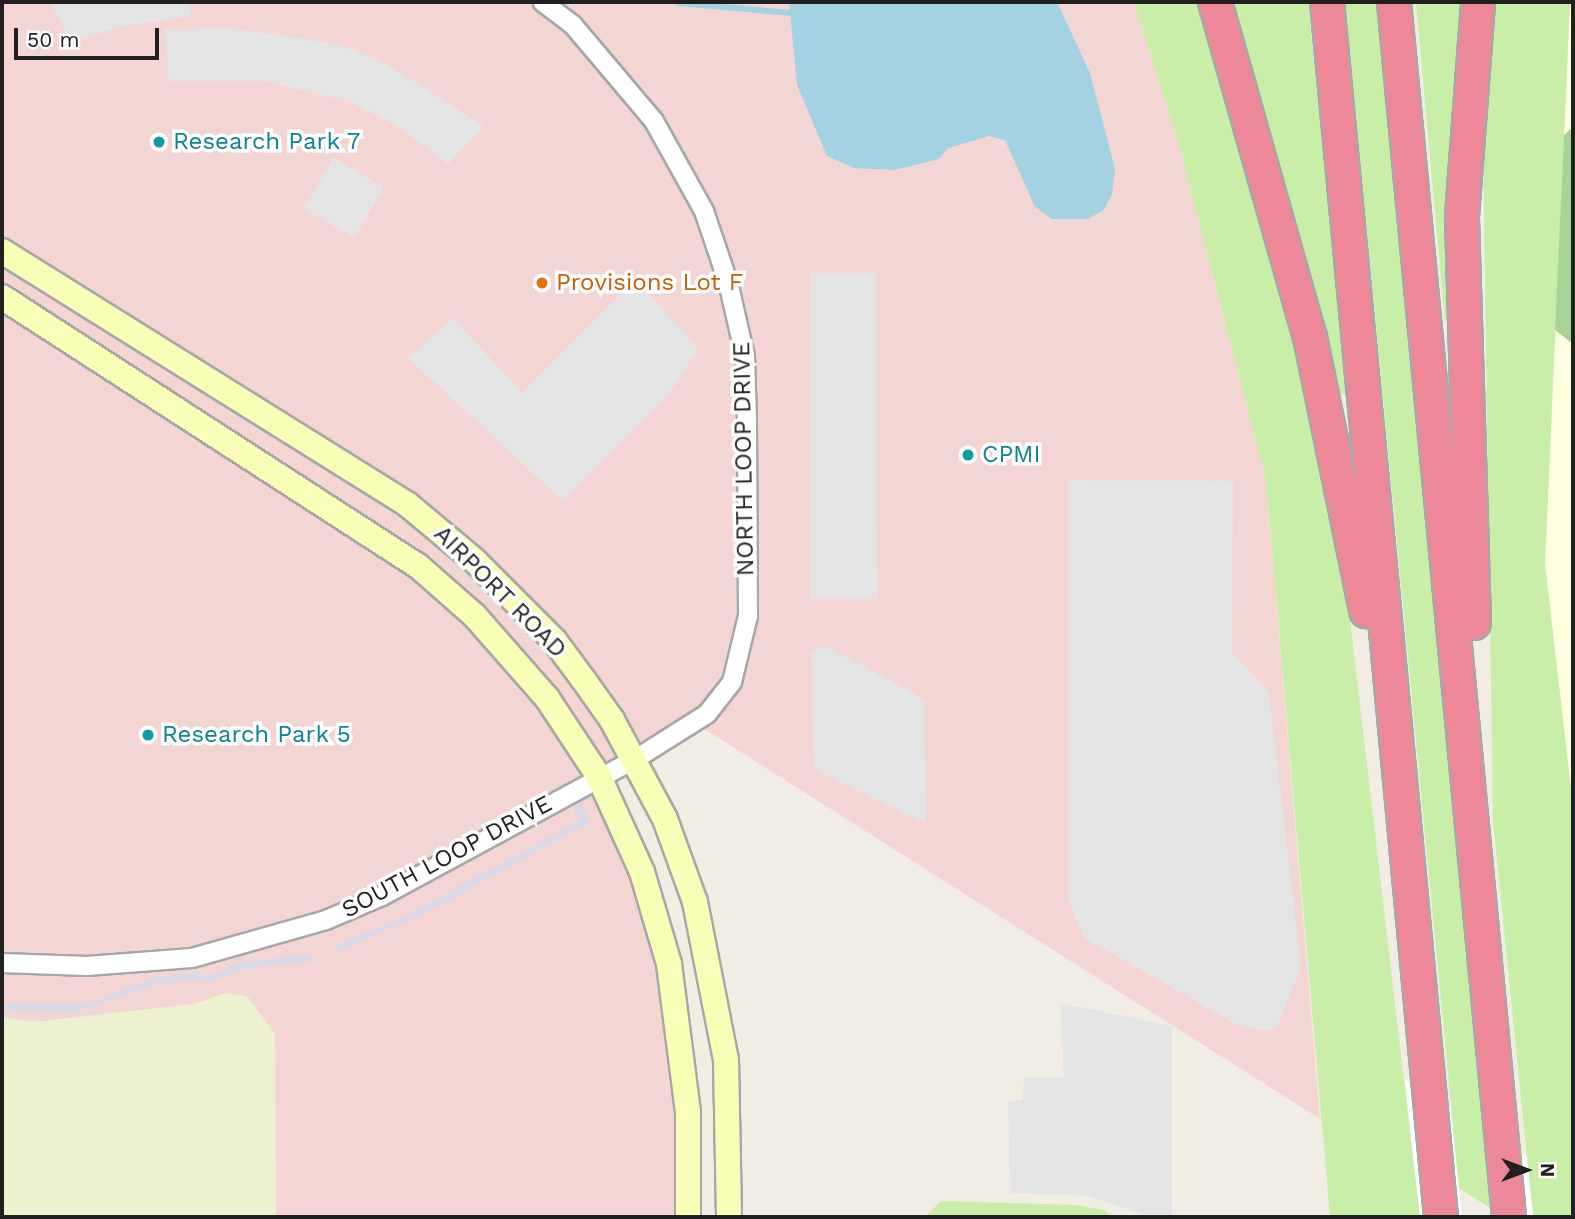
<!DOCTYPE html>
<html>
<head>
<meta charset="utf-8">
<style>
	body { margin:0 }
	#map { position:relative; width:1575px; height:1219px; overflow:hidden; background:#f1ede5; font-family:"Work Sans",sans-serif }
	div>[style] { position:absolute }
	.commercial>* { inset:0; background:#f3d6d4 }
	.education>* { inset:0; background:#feffe0 }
	.farmland>* { inset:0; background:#eef1d0 }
	.grass>* { inset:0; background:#c9eea8 }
	.forest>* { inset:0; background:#a8d397 }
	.parking>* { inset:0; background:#e4e4e4 }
	.plaza>* { inset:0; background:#dad9e7 }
	.water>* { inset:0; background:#a3d2e2 }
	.pier>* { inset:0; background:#fff }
	.stream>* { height:6px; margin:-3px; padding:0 3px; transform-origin:3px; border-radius:3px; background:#a3d2e2 }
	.roads { filter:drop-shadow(2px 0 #a7a7a7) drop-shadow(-2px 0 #a7a7a7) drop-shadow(0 2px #a7a7a7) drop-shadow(0 -2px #a7a7a7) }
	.street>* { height:18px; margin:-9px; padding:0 9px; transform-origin:9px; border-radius:9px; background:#fff }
	.secondary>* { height:24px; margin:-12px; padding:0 12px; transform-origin:12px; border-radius:12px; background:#f9feb6 }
	.highway>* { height:32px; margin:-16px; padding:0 16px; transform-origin:16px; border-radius:16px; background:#ed8899 }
	.dots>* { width:19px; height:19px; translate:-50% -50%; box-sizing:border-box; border:4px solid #fff; border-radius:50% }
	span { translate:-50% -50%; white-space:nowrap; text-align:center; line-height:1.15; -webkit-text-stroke:7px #fff; paint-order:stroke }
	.culture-label { font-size:24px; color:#0d838f }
	.left { translate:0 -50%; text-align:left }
	.food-label { font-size:24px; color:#c56008 }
	.street-label { font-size:24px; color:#202020 }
	.frame { position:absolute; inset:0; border:4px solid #202020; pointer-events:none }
	.north { position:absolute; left:1491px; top:1135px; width:70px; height:70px; -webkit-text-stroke:5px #fff; paint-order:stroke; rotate:90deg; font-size:19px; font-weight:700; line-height:28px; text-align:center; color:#202020 }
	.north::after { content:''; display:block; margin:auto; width:24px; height:32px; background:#202020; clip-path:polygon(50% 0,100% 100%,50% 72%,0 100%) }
	.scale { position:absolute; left:14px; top:28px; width:145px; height:32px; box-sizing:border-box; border:4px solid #202020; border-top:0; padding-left:9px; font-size:21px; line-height:24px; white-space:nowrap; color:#202020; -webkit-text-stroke:5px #fff; paint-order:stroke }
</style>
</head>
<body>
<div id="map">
	<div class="commercial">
		<i style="clip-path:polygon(2px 2px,1134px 2px,1178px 141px,1266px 480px,1320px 1119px,695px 723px,599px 781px,669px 964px,685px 1217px,2px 1217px)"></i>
	</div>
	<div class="education">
		<i style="clip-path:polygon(1570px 2px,1573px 2px,1573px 806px,1545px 564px)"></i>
	</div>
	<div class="farmland">
		<i style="clip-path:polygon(226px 993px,247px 996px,275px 1034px,276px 1217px,2px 1217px,2px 1017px,34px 1022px,194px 1004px)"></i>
	</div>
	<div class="grass">
		<i style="clip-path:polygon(1134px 2px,1199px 2px,1288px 297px,1347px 594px,1420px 1217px,1330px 1217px,1266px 480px,1178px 141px)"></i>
		<i style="clip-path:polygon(1231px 2px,1308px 2px,1347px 393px,1341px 395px,1312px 276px)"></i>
		<i style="clip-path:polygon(1345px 2px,1378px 2px,1491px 1209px,1459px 1188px)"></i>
		<i style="clip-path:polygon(1416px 2px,1471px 2px,1457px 318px,1445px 322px)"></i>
		<i style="clip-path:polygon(1496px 2px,1570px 2px,1545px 564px,1573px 806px,1573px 1217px,1533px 1217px,1493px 820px,1483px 147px)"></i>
		<i style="clip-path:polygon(941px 1201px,1075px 1205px,1105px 1210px,1111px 1217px,925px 1217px)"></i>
	</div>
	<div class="forest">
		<i style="clip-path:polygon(1573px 127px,1573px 344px,1555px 330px,1564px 135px)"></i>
	</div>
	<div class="parking">
		<i style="clip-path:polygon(50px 2px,189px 2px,192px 16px,117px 27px,72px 43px)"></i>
		<i style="clip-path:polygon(229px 28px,342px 45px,388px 65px,483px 126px,448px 164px,398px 126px,348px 101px,266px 81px,169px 81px,165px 29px)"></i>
		<i style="clip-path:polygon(333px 158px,384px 187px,355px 238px,304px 209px)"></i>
		<i style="clip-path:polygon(810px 273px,876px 273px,877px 599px,810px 599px)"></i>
		<i style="clip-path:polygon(635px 280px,698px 348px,667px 397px,563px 501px,408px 358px,453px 318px,522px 393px)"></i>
		<i style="clip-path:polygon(1068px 480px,1233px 481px,1232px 653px,1269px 692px,1301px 968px,1275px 1031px,1241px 1027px,1083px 937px,1068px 897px)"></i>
		<i style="clip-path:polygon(828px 647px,924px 699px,926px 824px,814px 769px,811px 651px)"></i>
		<i style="clip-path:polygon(1060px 1003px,1172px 1026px,1172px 1217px,1151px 1217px,1089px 1196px,1010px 1193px,1008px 1101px,1023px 1100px,1024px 1078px,1064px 1077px)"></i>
	</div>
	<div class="plaza">
		<i style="clip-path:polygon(582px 803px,590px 822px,436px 908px,337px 953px,337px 944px,395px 921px,580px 820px,572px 805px)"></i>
		<i style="clip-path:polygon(310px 954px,315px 961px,243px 969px,207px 983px,193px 980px,153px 985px,78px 1012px,2px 1010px,2px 1003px,89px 1003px,152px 978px,194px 972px,207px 976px,241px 962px)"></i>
	</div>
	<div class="water">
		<i style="clip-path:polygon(789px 2px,1057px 2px,1090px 73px,1115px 169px,1112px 195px,1103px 211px,1087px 219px,1052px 219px,1035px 207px,1005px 140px,989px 136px,948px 148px,939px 159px,894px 170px,854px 168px,827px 156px,797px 85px)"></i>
	</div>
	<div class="pier">
		<i style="clip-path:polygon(1405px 1080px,1450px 1108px,1462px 1217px,1420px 1217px)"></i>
		<i style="clip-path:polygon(1483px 1127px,1527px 1157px,1533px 1217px,1492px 1217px)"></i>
	</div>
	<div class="stream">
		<i style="left:679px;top:3px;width:111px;rotate:5.1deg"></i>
	</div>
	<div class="roads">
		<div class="street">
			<i style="left:2px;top:963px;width:85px;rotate:2deg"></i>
			<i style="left:87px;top:966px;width:105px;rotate:-4.4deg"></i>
			<i style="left:192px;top:958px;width:139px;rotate:-15.8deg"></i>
			<i style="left:326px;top:920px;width:61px;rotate:-23.2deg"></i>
			<i style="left:382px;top:896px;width:286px;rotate:-28.4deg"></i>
			<i style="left:634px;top:760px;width:86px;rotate:-32.2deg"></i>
			<i style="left:707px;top:714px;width:41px;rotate:-52deg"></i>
			<i style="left:732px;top:682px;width:68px;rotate:-76.4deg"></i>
			<i style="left:748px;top:616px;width:196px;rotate:-90.3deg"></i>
			<i style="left:747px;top:420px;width:64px;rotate:-91.8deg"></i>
			<i style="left:745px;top:356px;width:76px;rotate:-102.9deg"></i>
			<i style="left:728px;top:282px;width:75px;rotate:-108.7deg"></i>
			<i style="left:704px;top:211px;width:103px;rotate:-119.1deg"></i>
			<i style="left:654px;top:121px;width:126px;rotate:-130.2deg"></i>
			<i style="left:573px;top:25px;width:38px;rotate:-143deg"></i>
		</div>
		<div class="secondary">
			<i style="left:2px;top:251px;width:478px;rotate:32deg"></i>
			<i style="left:407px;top:504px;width:87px;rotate:39.9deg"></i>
			<i style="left:474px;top:560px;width:113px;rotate:45deg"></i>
			<i style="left:554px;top:640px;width:49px;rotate:53.4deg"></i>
			<i style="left:583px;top:679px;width:50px;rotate:54.7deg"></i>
			<i style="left:612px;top:720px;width:112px;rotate:61.8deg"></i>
			<i style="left:665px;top:819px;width:88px;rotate:70.1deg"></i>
			<i style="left:695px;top:902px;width:161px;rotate:78.9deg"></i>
			<i style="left:726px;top:1060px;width:157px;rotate:88.9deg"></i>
			<i style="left:2px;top:297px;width:494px;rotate:32.9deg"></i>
			<i style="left:417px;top:565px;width:76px;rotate:41.3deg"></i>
			<i style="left:474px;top:615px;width:111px;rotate:48.7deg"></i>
			<i style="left:547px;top:698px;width:95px;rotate:56.6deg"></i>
			<i style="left:599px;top:777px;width:104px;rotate:65.6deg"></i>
			<i style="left:642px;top:872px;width:96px;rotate:73.6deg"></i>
			<i style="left:669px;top:964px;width:149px;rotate:82.7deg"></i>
			<i style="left:688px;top:1112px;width:105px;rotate:90deg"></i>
		</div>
		<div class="highway">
			<i style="left:1215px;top:2px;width:348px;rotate:74.2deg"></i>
			<i style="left:1310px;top:337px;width:280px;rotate:78.4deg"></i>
			<i style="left:1327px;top:2px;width:1220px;rotate:84.64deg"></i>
			<i style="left:1394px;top:2px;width:1220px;rotate:84.59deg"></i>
			<i style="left:1474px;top:623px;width:407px;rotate:-91.7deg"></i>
			<i style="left:1462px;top:216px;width:215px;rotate:-85.7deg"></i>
		</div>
	</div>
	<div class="dots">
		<i style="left:159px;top:142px;background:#0f9aa8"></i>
		<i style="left:542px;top:283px;background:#e8710a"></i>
		<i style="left:968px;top:455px;background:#0f9aa8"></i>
		<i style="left:148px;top:735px;background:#0f9aa8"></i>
	</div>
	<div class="culture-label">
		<span class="left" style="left:173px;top:142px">Research Park 7</span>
		<span class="left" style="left:982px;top:455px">CPMI</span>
		<span class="left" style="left:162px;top:735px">Research Park 5</span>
	</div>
	<div class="food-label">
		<span class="left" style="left:556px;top:283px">Provisions Lot F</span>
	</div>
	<div class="street-label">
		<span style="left:744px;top:459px;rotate:-91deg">NORTH LOOP DRIVE</span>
		<span style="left:500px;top:592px;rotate:45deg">AIRPORT ROAD</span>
		<span style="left:447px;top:857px;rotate:-28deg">SOUTH LOOP DRIVE</span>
	</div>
	<div class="frame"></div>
	<div class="north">N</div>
	<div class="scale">50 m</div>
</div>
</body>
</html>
